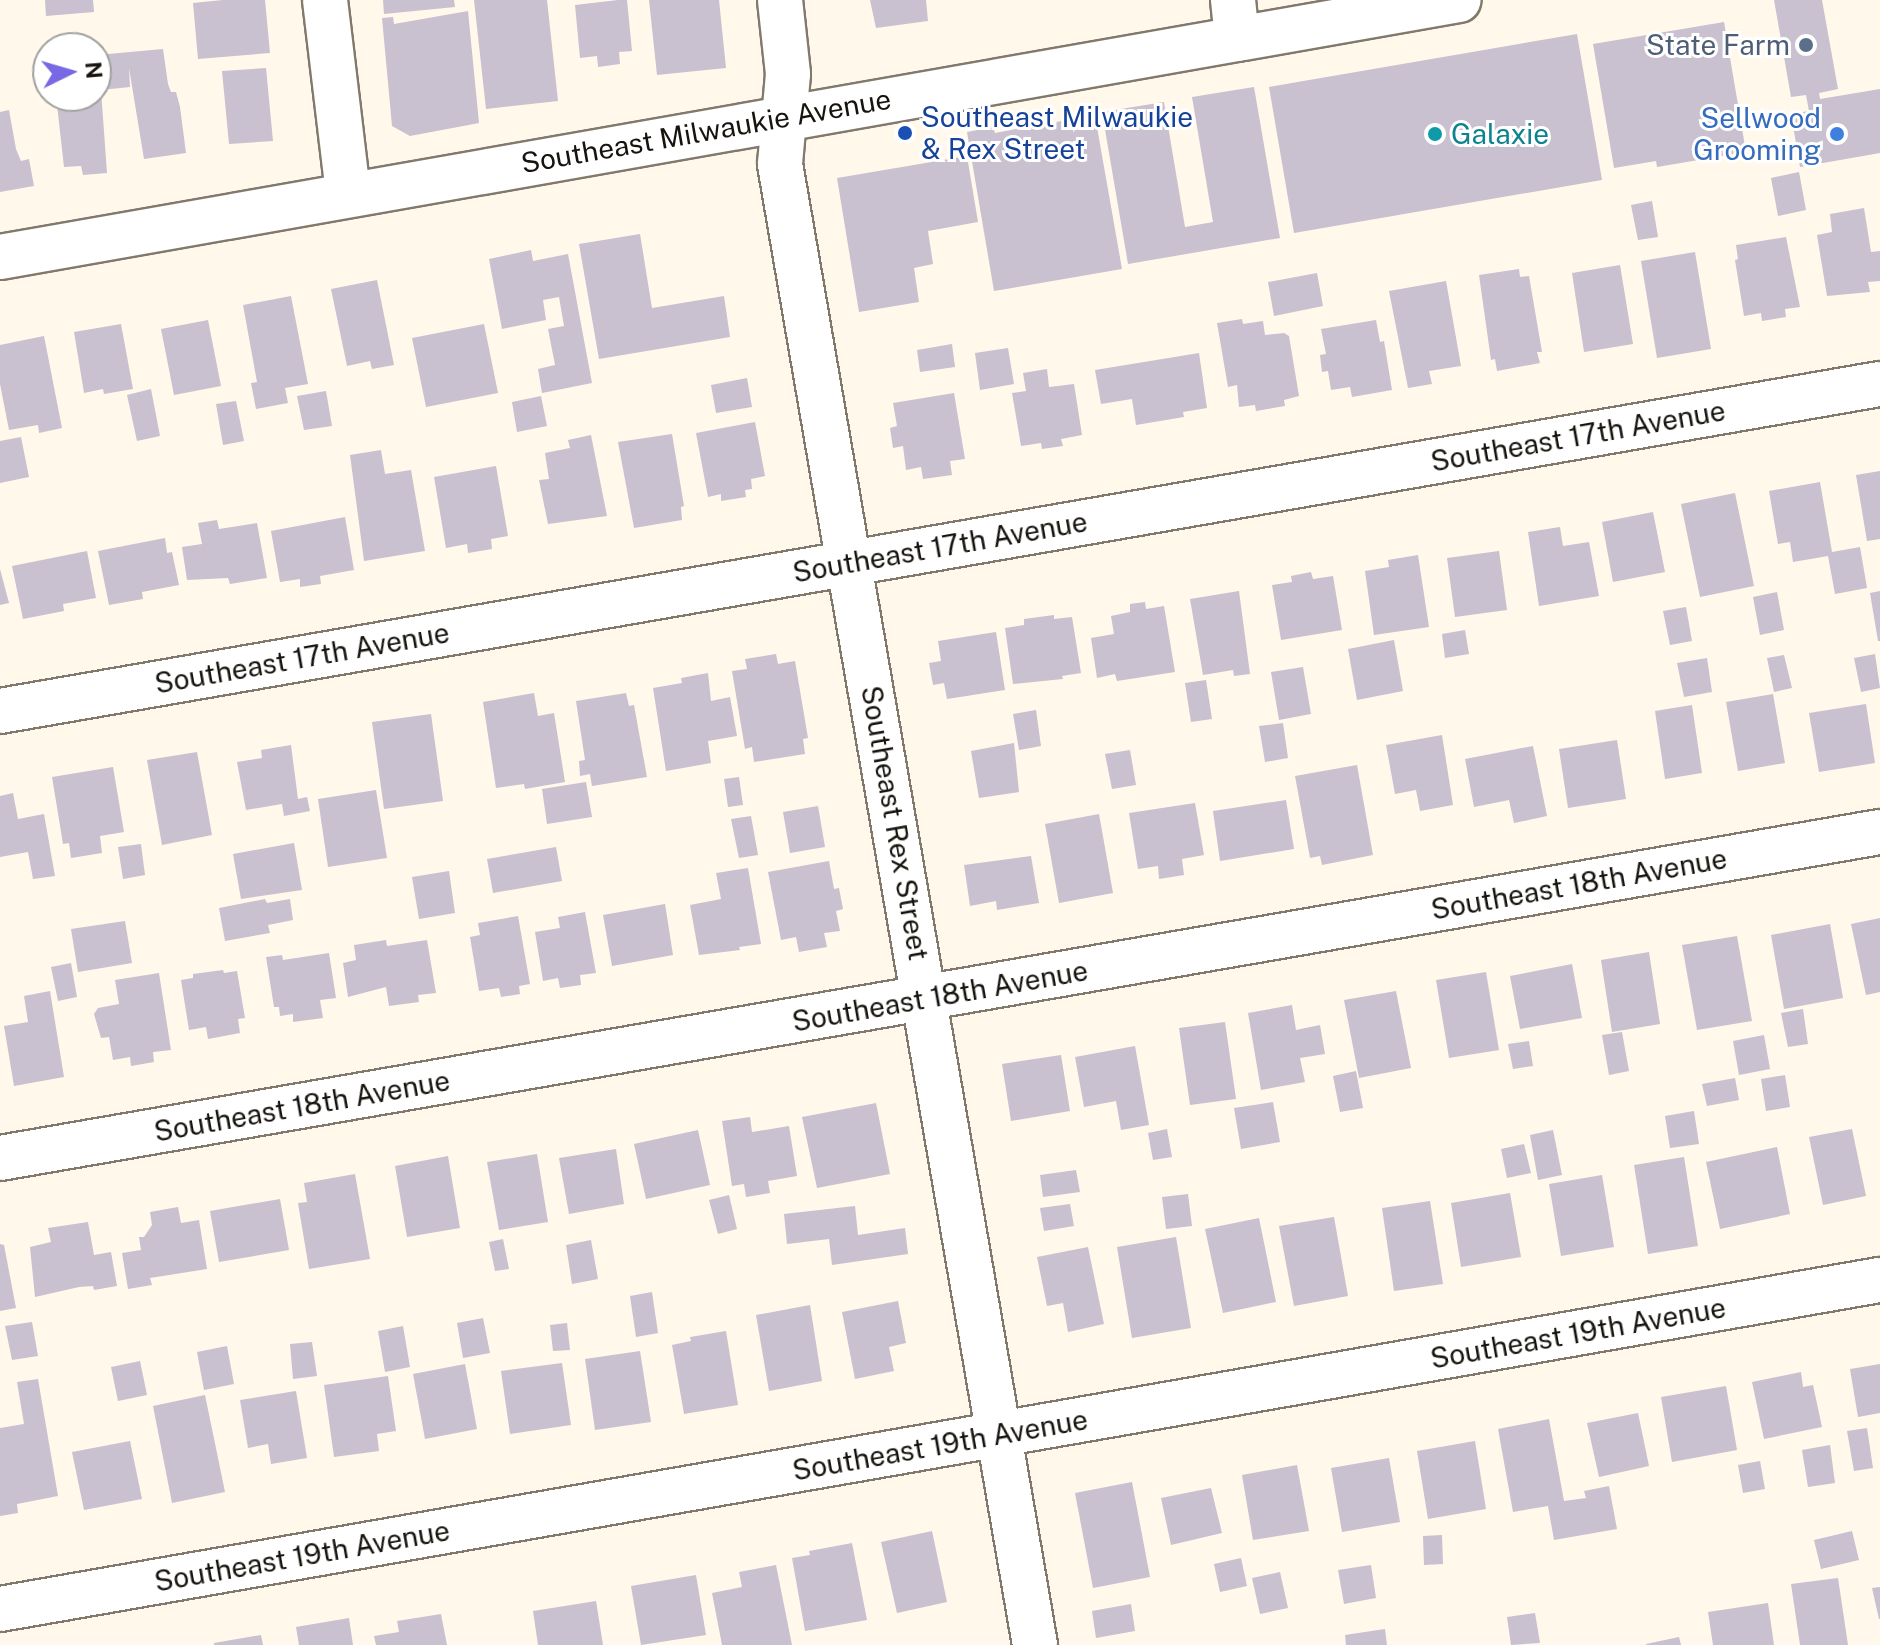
<!DOCTYPE html>
<html>
<head>
<meta charset="utf-8">
<style>
	body { margin:0 }
	#map { position:relative; width:1880px; height:1645px; overflow:hidden; background:#fff8eb; font-family:"Public Sans",sans-serif }
	div>[style] { position:absolute }
	.building>* { inset:0; background:#c9c0d0 }
	.roads { filter:drop-shadow(2px 0 #817a6c) drop-shadow(-2px 0 #817a6c) drop-shadow(0 2px #817a6c) drop-shadow(0 -2px #817a6c) }
	.minor>* { height:44px; margin:-22px; padding:0 22px; transform-origin:22px; border-radius:22px; background:#fff }
	.tertiary>* { height:44px; margin:-22px; padding:0 22px; transform-origin:22px; border-radius:22px; background:#fff }
	.secondary>* { height:44px; margin:-22px; padding:0 22px; transform-origin:22px; border-radius:22px; background:#fff }
	.dots>* { width:22px; height:22px; translate:-50% -50%; box-sizing:border-box; border:4px solid #fff; border-radius:50% }
	span { translate:-50% -50%; white-space:nowrap; text-align:center; line-height:1.15; -webkit-text-stroke:6px #fff; paint-order:stroke }
	.service-label { font-size:28px; color:#4e5e75 }
	.right { translate:-100% -50%; text-align:right }
	.transit-label { font-size:28px; color:#164399 }
	.left { translate:0 -50%; text-align:left }
	.shop-label { font-size:28px; color:#366cbe }
	.street-label { font-size:28px; color:#17140f }
	.culture-label { font-size:28px; color:#0d838f }
	.north { position:absolute; left:32px; top:32px; width:80px; height:80px; box-sizing:border-box; background:#fff; border:2px solid #a2a19f; border-radius:50%; rotate:85deg; font-size:22px; font-weight:700; line-height:32px; text-align:center; color:#17140f }
	.north::after { content:''; display:block; margin:auto; width:28px; height:36px; background:#7868e3; clip-path:polygon(50% 0,100% 100%,50% 72%,0 100%) }
</style>
</head>
<body>
<div id="map">
	<div class="building">
		<i style="clip-path:polygon(45px 0,93px 0,94px 12px,46px 16px)"></i>
		<i style="clip-path:polygon(223px 0,265px 0,270px 53px,198px 59px,193px 3px)"></i>
		<i style="clip-path:polygon(383px 0,454px 0,455px 7px,384px 14px)"></i>
		<i style="clip-path:polygon(474px 0,547px 0,558px 101px,486px 109px)"></i>
		<i style="clip-path:polygon(618px 0,627px 0,632px 51px,619px 52px,620px 64px,598px 67px,597px 56px,580px 58px,575px 5px)"></i>
		<i style="clip-path:polygon(649px 0,719px 0,726px 68px,657px 75px)"></i>
		<i style="clip-path:polygon(870px 0,926px 0,928px 21px,876px 28px)"></i>
		<i style="clip-path:polygon(1774px 0,1822px 0,1838px 89px,1819px 93px,1820px 99px,1880px 89px,1880px 153px,1800px 167px,1791px 114px,1809px 111px,1806px 95px,1791px 97px)"></i>
		<i style="clip-path:polygon(468px 11px,479px 123px,410px 136px,392px 126px,382px 18px,393px 17px,394px 24px)"></i>
		<i style="clip-path:polygon(1724px 22px,1746px 152px,1657px 167px,1656px 161px,1614px 168px,1593px 44px)"></i>
		<i style="clip-path:polygon(1577px 34px,1602px 180px,1294px 233px,1269px 87px)"></i>
		<i style="clip-path:polygon(163px 49px,168px 84px,171px 92px,176px 92px,180px 107px,186px 153px,144px 159px,129px 68px,130px 87px,101px 90px,107px 173px,83px 175px,81px 166px,64px 167px,56px 96px,96px 96px,96px 86px,100px 86px,97px 55px)"></i>
		<i style="clip-path:polygon(266px 68px,273px 141px,229px 144px,222px 71px)"></i>
		<i style="clip-path:polygon(1254px 87px,1280px 238px,1128px 264px,1102px 112px,1164px 102px,1185px 227px,1213px 222px,1192px 97px)"></i>
		<i style="clip-path:polygon(9px 110px,16px 149px,21px 161px,29px 159px,34px 186px,0 192px,0 112px)"></i>
		<i style="clip-path:polygon(1094px 110px,1122px 269px,994px 291px,967px 132px,993px 127px,995px 133px,1016px 129px,1015px 124px,1045px 119px,1046px 124px,1067px 120px,1067px 115px)"></i>
		<i style="clip-path:polygon(967px 156px,978px 222px,928px 231px,933px 264px,914px 268px,919px 302px,859px 312px,837px 178px)"></i>
		<i style="clip-path:polygon(1799px 172px,1806px 210px,1778px 216px,1771px 178px)"></i>
		<i style="clip-path:polygon(1652px 201px,1658px 237px,1638px 240px,1631px 205px)"></i>
		<i style="clip-path:polygon(1864px 208px,1871px 252px,1880px 251px,1880px 281px,1868px 282px,1870px 292px,1827px 296px,1817px 235px,1832px 232px,1830px 214px)"></i>
		<i style="clip-path:polygon(640px 234px,652px 308px,724px 296px,730px 337px,599px 359px,579px 244px)"></i>
		<i style="clip-path:polygon(1786px 237px,1800px 307px,1785px 309px,1786px 317px,1762px 321px,1761px 313px,1744px 316px,1735px 260px,1738px 259px,1736px 245px)"></i>
		<i style="clip-path:polygon(531px 250px,533px 261px,568px 254px,592px 383px,542px 393px,538px 369px,555px 365px,548px 329px,564px 326px,559px 297px,543px 300px,546px 320px,502px 329px,489px 259px)"></i>
		<i style="clip-path:polygon(1695px 252px,1711px 349px,1657px 358px,1641px 261px)"></i>
		<i style="clip-path:polygon(1620px 265px,1633px 344px,1584px 352px,1572px 273px)"></i>
		<i style="clip-path:polygon(1519px 269px,1520px 277px,1529px 276px,1542px 352px,1537px 352px,1540px 363px,1497px 371px,1495px 359px,1491px 360px,1479px 275px)"></i>
		<i style="clip-path:polygon(1317px 273px,1323px 306px,1274px 316px,1268px 282px)"></i>
		<i style="clip-path:polygon(377px 280px,394px 365px,372px 369px,370px 361px,347px 366px,331px 289px)"></i>
		<i style="clip-path:polygon(1446px 281px,1461px 366px,1429px 371px,1432px 384px,1408px 388px,1389px 291px)"></i>
		<i style="clip-path:polygon(291px 296px,308px 384px,285px 388px,288px 403px,256px 409px,251px 383px,257px 382px,243px 305px)"></i>
		<i style="clip-path:polygon(1242px 319px,1243px 324px,1263px 321px,1265px 335px,1284px 333px,1289px 336px,1299px 396px,1284px 400px,1285px 406px,1256px 411px,1255px 405px,1239px 407px,1237px 385px,1228px 387px,1217px 323px)"></i>
		<i style="clip-path:polygon(208px 320px,221px 386px,174px 395px,161px 329px)"></i>
		<i style="clip-path:polygon(1376px 320px,1380px 342px,1384px 341px,1392px 390px,1352px 397px,1350px 387px,1331px 390px,1328px 371px,1322px 372px,1320px 355px,1326px 354px,1321px 329px)"></i>
		<i style="clip-path:polygon(121px 324px,133px 389px,104px 394px,103px 389px,84px 393px,74px 332px)"></i>
		<i style="clip-path:polygon(484px 324px,498px 393px,426px 407px,412px 338px)"></i>
		<i style="clip-path:polygon(44px 336px,62px 428px,39px 433px,38px 425px,9px 430px,0 384px,0 345px)"></i>
		<i style="clip-path:polygon(952px 344px,955px 367px,920px 372px,917px 350px)"></i>
		<i style="clip-path:polygon(1008px 348px,1014px 384px,980px 390px,975px 353px)"></i>
		<i style="clip-path:polygon(1199px 353px,1207px 408px,1183px 412px,1184px 417px,1136px 425px,1132px 399px,1101px 404px,1095px 370px)"></i>
		<i style="clip-path:polygon(1047px 369px,1049px 387px,1074px 384px,1082px 435px,1061px 439px,1063px 446px,1042px 449px,1041px 443px,1021px 446px,1012px 393px,1026px 391px,1023px 373px)"></i>
		<i style="clip-path:polygon(747px 378px,752px 407px,716px 413px,711px 385px)"></i>
		<i style="clip-path:polygon(151px 389px,160px 436px,137px 441px,127px 395px)"></i>
		<i style="clip-path:polygon(326px 391px,332px 426px,304px 430px,297px 396px)"></i>
		<i style="clip-path:polygon(954px 393px,965px 459px,950px 461px,952px 475px,923px 479px,921px 467px,906px 470px,903px 446px,893px 448px,890px 428px,897px 426px,893px 403px)"></i>
		<i style="clip-path:polygon(541px 396px,547px 426px,517px 432px,512px 402px)"></i>
		<i style="clip-path:polygon(236px 401px,244px 441px,223px 445px,216px 404px)"></i>
		<i style="clip-path:polygon(755px 422px,765px 476px,751px 479px,752px 489px,745px 490px,746px 497px,721px 501px,721px 494px,708px 497px,696px 433px)"></i>
		<i style="clip-path:polygon(672px 434px,684px 506px,681px 507px,682px 520px,634px 528px,618px 442px)"></i>
		<i style="clip-path:polygon(591px 435px,607px 516px,548px 524px,539px 480px,549px 479px,545px 453px,570px 448px,568px 440px)"></i>
		<i style="clip-path:polygon(21px 437px,29px 477px,0 483px,0 441px)"></i>
		<i style="clip-path:polygon(381px 450px,385px 474px,411px 470px,425px 551px,364px 561px,350px 455px)"></i>
		<i style="clip-path:polygon(496px 466px,508px 536px,491px 539px,492px 549px,468px 553px,467px 544px,446px 548px,434px 477px)"></i>
		<i style="clip-path:polygon(1880px 471px,1880px 539px,1867px 541px,1856px 475px)"></i>
		<i style="clip-path:polygon(1820px 482px,1832px 552px,1860px 547px,1867px 588px,1835px 594px,1828px 556px,1793px 562px,1790px 542px,1778px 544px,1769px 491px)"></i>
		<i style="clip-path:polygon(1735px 493px,1754px 586px,1700px 597px,1681px 504px)"></i>
		<i style="clip-path:polygon(1653px 512px,1665px 572px,1613px 582px,1602px 522px)"></i>
		<i style="clip-path:polygon(345px 517px,354px 570px,320px 576px,321px 584px,300px 587px,300px 579px,280px 582px,271px 531px)"></i>
		<i style="clip-path:polygon(217px 520px,219px 529px,257px 523px,267px 578px,230px 584px,228px 578px,187px 580px,182px 547px,202px 544px,198px 523px)"></i>
		<i style="clip-path:polygon(1560px 527px,1563px 546px,1589px 542px,1599px 596px,1539px 606px,1528px 532px)"></i>
		<i style="clip-path:polygon(165px 538px,167px 553px,172px 552px,179px 585px,142px 592px,143px 599px,109px 605px,98px 551px)"></i>
		<i style="clip-path:polygon(87px 551px,96px 598px,63px 604px,64px 611px,23px 619px,12px 566px)"></i>
		<i style="clip-path:polygon(1499px 551px,1507px 610px,1455px 617px,1447px 558px)"></i>
		<i style="clip-path:polygon(1418px 555px,1429px 627px,1374px 635px,1365px 571px,1389px 567px,1388px 560px)"></i>
		<i style="clip-path:polygon(0 569px,9px 603px,0 605px)"></i>
		<i style="clip-path:polygon(1311px 572px,1313px 579px,1333px 576px,1342px 630px,1281px 640px,1272px 585px,1292px 582px,1291px 576px)"></i>
		<i style="clip-path:polygon(1239px 591px,1250px 674px,1234px 676px,1233px 670px,1203px 675px,1190px 599px)"></i>
		<i style="clip-path:polygon(1880px 591px,1880px 641px,1878px 641px,1870px 593px)"></i>
		<i style="clip-path:polygon(1777px 592px,1784px 630px,1760px 635px,1753px 597px)"></i>
		<i style="clip-path:polygon(1145px 602px,1146px 609px,1164px 606px,1175px 672px,1117px 681px,1115px 674px,1097px 678px,1091px 638px,1114px 634px,1111px 616px,1130px 612px,1130px 604px)"></i>
		<i style="clip-path:polygon(1686px 607px,1692px 641px,1670px 645px,1663px 611px)"></i>
		<i style="clip-path:polygon(1054px 615px,1054px 619px,1072px 617px,1081px 673px,1062px 676px,1063px 679px,1013px 684px,1005px 628px,1024px 625px,1024px 619px)"></i>
		<i style="clip-path:polygon(1465px 630px,1469px 654px,1445px 658px,1442px 634px)"></i>
		<i style="clip-path:polygon(996px 632px,1005px 690px,947px 699px,944px 683px,933px 685px,929px 663px,941px 661px,938px 641px)"></i>
		<i style="clip-path:polygon(1394px 640px,1403px 691px,1357px 700px,1348px 649px)"></i>
		<i style="clip-path:polygon(776px 654px,778px 664px,795px 661px,808px 738px,803px 739px,805px 754px,754px 762px,752px 747px,745px 749px,732px 671px,747px 669px,745px 659px)"></i>
		<i style="clip-path:polygon(1875px 654px,1880px 688px,1861px 692px,1854px 658px)"></i>
		<i style="clip-path:polygon(1784px 655px,1792px 688px,1774px 692px,1767px 658px)"></i>
		<i style="clip-path:polygon(1707px 658px,1712px 692px,1684px 697px,1677px 663px)"></i>
		<i style="clip-path:polygon(1303px 667px,1311px 714px,1279px 720px,1271px 672px)"></i>
		<i style="clip-path:polygon(708px 673px,711px 701px,730px 697px,737px 736px,708px 741px,711px 763px,666px 771px,653px 688px,682px 683px,681px 678px)"></i>
		<i style="clip-path:polygon(1206px 680px,1212px 719px,1191px 722px,1185px 683px)"></i>
		<i style="clip-path:polygon(534px 693px,538px 716px,554px 713px,565px 782px,525px 789px,524px 784px,496px 788px,483px 702px)"></i>
		<i style="clip-path:polygon(626px 693px,629px 706px,634px 705px,647px 777px,592px 786px,590px 774px,580px 776px,579px 761px,585px 760px,576px 701px)"></i>
		<i style="clip-path:polygon(1773px 694px,1785px 763px,1738px 771px,1726px 702px)"></i>
		<i style="clip-path:polygon(1866px 704px,1875px 763px,1819px 772px,1809px 713px)"></i>
		<i style="clip-path:polygon(1692px 705px,1702px 773px,1665px 779px,1655px 711px)"></i>
		<i style="clip-path:polygon(1036px 710px,1041px 746px,1019px 750px,1013px 714px)"></i>
		<i style="clip-path:polygon(431px 714px,443px 801px,384px 809px,372px 722px)"></i>
		<i style="clip-path:polygon(1283px 723px,1288px 758px,1265px 762px,1259px 726px)"></i>
		<i style="clip-path:polygon(1442px 735px,1453px 805px,1420px 811px,1416px 790px,1395px 794px,1386px 745px)"></i>
		<i style="clip-path:polygon(1617px 740px,1626px 799px,1568px 808px,1559px 749px)"></i>
		<i style="clip-path:polygon(1014px 743px,1019px 792px,979px 798px,971px 751px)"></i>
		<i style="clip-path:polygon(291px 745px,298px 799px,307px 797px,310px 811px,284px 816px,282px 804px,246px 810px,237px 762px,262px 758px,261px 750px)"></i>
		<i style="clip-path:polygon(1533px 746px,1547px 816px,1514px 823px,1509px 800px,1474px 807px,1465px 759px)"></i>
		<i style="clip-path:polygon(1130px 750px,1136px 785px,1112px 789px,1105px 754px)"></i>
		<i style="clip-path:polygon(197px 752px,212px 835px,162px 845px,147px 760px)"></i>
		<i style="clip-path:polygon(1357px 765px,1373px 855px,1322px 865px,1320px 856px,1310px 858px,1295px 776px)"></i>
		<i style="clip-path:polygon(113px 767px,124px 832px,100px 836px,102px 853px,71px 858px,69px 843px,63px 844px,52px 777px)"></i>
		<i style="clip-path:polygon(739px 777px,743px 805px,728px 807px,724px 779px)"></i>
		<i style="clip-path:polygon(586px 782px,592px 817px,547px 824px,542px 789px)"></i>
		<i style="clip-path:polygon(376px 790px,387px 858px,328px 867px,318px 799px)"></i>
		<i style="clip-path:polygon(13px 793px,18px 819px,44px 814px,55px 876px,33px 879px,28px 852px,0 857px,0 796px)"></i>
		<i style="clip-path:polygon(1286px 800px,1294px 849px,1220px 861px,1213px 811px)"></i>
		<i style="clip-path:polygon(1195px 803px,1204px 855px,1182px 859px,1184px 875px,1159px 879px,1158px 866px,1138px 869px,1129px 813px)"></i>
		<i style="clip-path:polygon(818px 806px,825px 847px,790px 853px,783px 812px)"></i>
		<i style="clip-path:polygon(1099px 814px,1113px 893px,1059px 903px,1045px 824px)"></i>
		<i style="clip-path:polygon(751px 816px,758px 855px,739px 858px,731px 819px)"></i>
		<i style="clip-path:polygon(294px 843px,302px 890px,241px 899px,233px 854px)"></i>
		<i style="clip-path:polygon(141px 844px,145px 875px,123px 879px,118px 847px)"></i>
		<i style="clip-path:polygon(556px 847px,562px 881px,493px 893px,487px 859px)"></i>
		<i style="clip-path:polygon(1031px 856px,1039px 903px,997px 910px,996px 901px,970px 906px,964px 865px)"></i>
		<i style="clip-path:polygon(829px 861px,834px 889px,839px 888px,843px 909px,836px 911px,840px 931px,824px 933px,827px 947px,799px 952px,796px 937px,781px 940px,768px 872px)"></i>
		<i style="clip-path:polygon(748px 868px,761px 944px,739px 947px,740px 950px,699px 955px,690px 905px,721px 899px,716px 873px)"></i>
		<i style="clip-path:polygon(449px 871px,455px 913px,419px 919px,412px 877px)"></i>
		<i style="clip-path:polygon(265px 899px,267px 903px,290px 899px,293px 920px,268px 925px,270px 933px,225px 941px,219px 908px)"></i>
		<i style="clip-path:polygon(665px 904px,673px 955px,612px 966px,603px 915px)"></i>
		<i style="clip-path:polygon(585px 912px,596px 973px,580px 975px,581px 985px,560px 988px,558px 978px,543px 981px,535px 932px,560px 928px,558px 917px)"></i>
		<i style="clip-path:polygon(518px 916px,530px 984px,519px 986px,520px 994px,501px 997px,499px 988px,479px 991px,470px 937px,480px 935px,478px 923px)"></i>
		<i style="clip-path:polygon(1880px 918px,1880px 992px,1866px 995px,1851px 924px)"></i>
		<i style="clip-path:polygon(125px 921px,132px 963px,78px 972px,71px 929px)"></i>
		<i style="clip-path:polygon(1830px 924px,1843px 998px,1784px 1009px,1771px 935px)"></i>
		<i style="clip-path:polygon(1737px 936px,1752px 1021px,1697px 1030px,1682px 945px)"></i>
		<i style="clip-path:polygon(386px 940px,387px 946px,427px 940px,436px 993px,418px 995px,419px 1002px,389px 1006px,386px 987px,348px 997px,343px 963px,356px 960px,354px 945px)"></i>
		<i style="clip-path:polygon(1649px 952px,1660px 1024px,1612px 1032px,1601px 960px)"></i>
		<i style="clip-path:polygon(329px 953px,336px 998px,320px 1000px,323px 1018px,293px 1022px,293px 1014px,280px 1016px,279px 1007px,274px 1007px,266px 957px,282px 955px,283px 960px)"></i>
		<i style="clip-path:polygon(71px 963px,77px 997px,58px 1001px,51px 967px)"></i>
		<i style="clip-path:polygon(1572px 964px,1582px 1018px,1520px 1029px,1510px 976px)"></i>
		<i style="clip-path:polygon(223px 970px,224px 973px,237px 971px,245px 1018px,238px 1019px,240px 1033px,208px 1039px,206px 1027px,189px 1030px,181px 980px,193px 978px,193px 974px)"></i>
		<i style="clip-path:polygon(1486px 972px,1499px 1050px,1449px 1058px,1436px 980px)"></i>
		<i style="clip-path:polygon(159px 973px,171px 1050px,153px 1052px,154px 1062px,131px 1066px,130px 1057px,113px 1060px,109px 1037px,101px 1038px,94px 1014px,98px 1008px,119px 1004px,115px 980px)"></i>
		<i style="clip-path:polygon(50px 991px,64px 1077px,14px 1086px,4px 1026px,28px 1022px,24px 996px)"></i>
		<i style="clip-path:polygon(1396px 991px,1411px 1068px,1359px 1078px,1344px 1000px)"></i>
		<i style="clip-path:polygon(1292px 1005px,1296px 1030px,1320px 1025px,1325px 1054px,1300px 1058px,1305px 1082px,1261px 1090px,1248px 1013px)"></i>
		<i style="clip-path:polygon(1803px 1009px,1808px 1044px,1788px 1047px,1781px 1013px)"></i>
		<i style="clip-path:polygon(1225px 1022px,1236px 1099px,1190px 1105px,1179px 1028px)"></i>
		<i style="clip-path:polygon(1622px 1032px,1629px 1071px,1609px 1075px,1602px 1035px)"></i>
		<i style="clip-path:polygon(1764px 1035px,1770px 1069px,1739px 1075px,1733px 1041px)"></i>
		<i style="clip-path:polygon(1529px 1041px,1533px 1066px,1513px 1069px,1508px 1044px)"></i>
		<i style="clip-path:polygon(1135px 1046px,1149px 1125px,1121px 1130px,1116px 1101px,1084px 1107px,1075px 1057px)"></i>
		<i style="clip-path:polygon(1061px 1055px,1070px 1111px,1011px 1121px,1002px 1064px)"></i>
		<i style="clip-path:polygon(1356px 1071px,1363px 1108px,1340px 1112px,1333px 1076px)"></i>
		<i style="clip-path:polygon(1785px 1075px,1790px 1107px,1766px 1111px,1761px 1079px)"></i>
		<i style="clip-path:polygon(1735px 1078px,1739px 1100px,1707px 1106px,1702px 1084px)"></i>
		<i style="clip-path:polygon(1273px 1102px,1280px 1142px,1241px 1149px,1234px 1108px)"></i>
		<i style="clip-path:polygon(876px 1103px,890px 1174px,817px 1188px,802px 1117px)"></i>
		<i style="clip-path:polygon(1694px 1111px,1699px 1144px,1670px 1148px,1665px 1116px)"></i>
		<i style="clip-path:polygon(750px 1117px,752px 1132px,789px 1126px,797px 1176px,768px 1181px,770px 1193px,746px 1197px,744px 1184px,732px 1186px,722px 1121px)"></i>
		<i style="clip-path:polygon(1167px 1129px,1172px 1157px,1153px 1160px,1148px 1133px)"></i>
		<i style="clip-path:polygon(1852px 1129px,1866px 1196px,1823px 1205px,1809px 1137px)"></i>
		<i style="clip-path:polygon(698px 1130px,710px 1185px,646px 1199px,634px 1144px)"></i>
		<i style="clip-path:polygon(1553px 1130px,1562px 1175px,1538px 1180px,1530px 1135px)"></i>
		<i style="clip-path:polygon(1524px 1144px,1531px 1173px,1507px 1178px,1501px 1149px)"></i>
		<i style="clip-path:polygon(1777px 1147px,1790px 1214px,1720px 1229px,1706px 1162px)"></i>
		<i style="clip-path:polygon(616px 1149px,624px 1204px,569px 1214px,559px 1158px)"></i>
		<i style="clip-path:polygon(537px 1154px,548px 1222px,499px 1230px,487px 1162px)"></i>
		<i style="clip-path:polygon(448px 1156px,460px 1228px,407px 1237px,395px 1166px)"></i>
		<i style="clip-path:polygon(1684px 1157px,1698px 1246px,1648px 1254px,1634px 1165px)"></i>
		<i style="clip-path:polygon(1076px 1170px,1080px 1192px,1043px 1197px,1040px 1175px)"></i>
		<i style="clip-path:polygon(355px 1174px,370px 1259px,309px 1269px,298px 1203px,307px 1202px,304px 1183px)"></i>
		<i style="clip-path:polygon(1602px 1175px,1614px 1247px,1561px 1256px,1549px 1184px)"></i>
		<i style="clip-path:polygon(1510px 1193px,1521px 1257px,1461px 1267px,1451px 1203px)"></i>
		<i style="clip-path:polygon(1188px 1194px,1192px 1226px,1166px 1229px,1162px 1197px)"></i>
		<i style="clip-path:polygon(729px 1195px,737px 1229px,718px 1234px,709px 1200px)"></i>
		<i style="clip-path:polygon(280px 1199px,289px 1250px,219px 1262px,210px 1211px)"></i>
		<i style="clip-path:polygon(1430px 1201px,1443px 1284px,1394px 1291px,1382px 1208px)"></i>
		<i style="clip-path:polygon(1070px 1204px,1074px 1226px,1044px 1231px,1040px 1208px)"></i>
		<i style="clip-path:polygon(855px 1206px,858px 1235px,905px 1228px,908px 1254px,832px 1265px,829px 1239px,787px 1244px,784px 1214px)"></i>
		<i style="clip-path:polygon(178px 1207px,181px 1223px,199px 1220px,207px 1269px,150px 1278px,152px 1285px,128px 1289px,122px 1253px,141px 1250px,139px 1237px,144px 1237px,152px 1225px,150px 1212px)"></i>
		<i style="clip-path:polygon(1334px 1217px,1348px 1296px,1294px 1306px,1279px 1226px)"></i>
		<i style="clip-path:polygon(1259px 1218px,1276px 1302px,1223px 1313px,1205px 1229px)"></i>
		<i style="clip-path:polygon(88px 1222px,94px 1255px,111px 1252px,117px 1286px,94px 1290px,93px 1286px,79px 1287px,35px 1297px,30px 1247px,51px 1242px,48px 1228px)"></i>
		<i style="clip-path:polygon(1176px 1237px,1191px 1328px,1132px 1338px,1117px 1247px)"></i>
		<i style="clip-path:polygon(503px 1239px,509px 1269px,495px 1271px,489px 1242px)"></i>
		<i style="clip-path:polygon(591px 1240px,598px 1279px,572px 1284px,566px 1245px)"></i>
		<i style="clip-path:polygon(0 1244px,4px 1245px,16px 1308px,0 1311px)"></i>
		<i style="clip-path:polygon(1088px 1247px,1104px 1324px,1068px 1332px,1063px 1303px,1047px 1306px,1037px 1257px)"></i>
		<i style="clip-path:polygon(652px 1292px,658px 1333px,636px 1337px,630px 1296px)"></i>
		<i style="clip-path:polygon(898px 1301px,906px 1343px,889px 1347px,894px 1371px,855px 1379px,842px 1312px)"></i>
		<i style="clip-path:polygon(810px 1305px,822px 1381px,769px 1391px,756px 1315px)"></i>
		<i style="clip-path:polygon(483px 1318px,490px 1353px,463px 1358px,457px 1323px)"></i>
		<i style="clip-path:polygon(32px 1322px,38px 1356px,12px 1360px,5px 1326px)"></i>
		<i style="clip-path:polygon(567px 1323px,570px 1350px,553px 1351px,550px 1325px)"></i>
		<i style="clip-path:polygon(403px 1326px,410px 1367px,385px 1372px,378px 1331px)"></i>
		<i style="clip-path:polygon(726px 1331px,738px 1405px,684px 1414px,672px 1345px,691px 1341px,690px 1337px)"></i>
		<i style="clip-path:polygon(312px 1342px,317px 1376px,293px 1379px,290px 1344px)"></i>
		<i style="clip-path:polygon(227px 1346px,234px 1384px,204px 1390px,197px 1352px)"></i>
		<i style="clip-path:polygon(640px 1351px,651px 1422px,595px 1430px,585px 1359px)"></i>
		<i style="clip-path:polygon(140px 1361px,147px 1395px,118px 1401px,111px 1367px)"></i>
		<i style="clip-path:polygon(562px 1363px,571px 1425px,510px 1434px,501px 1371px)"></i>
		<i style="clip-path:polygon(465px 1364px,477px 1429px,425px 1439px,413px 1374px)"></i>
		<i style="clip-path:polygon(1880px 1364px,1880px 1413px,1858px 1417px,1850px 1369px)"></i>
		<i style="clip-path:polygon(1801px 1372px,1803px 1387px,1813px 1385px,1822px 1427px,1764px 1439px,1752px 1382px)"></i>
		<i style="clip-path:polygon(388px 1376px,396px 1431px,377px 1434px,379px 1451px,334px 1457px,324px 1385px)"></i>
		<i style="clip-path:polygon(38px 1379px,58px 1496px,17px 1504px,18px 1513px,0 1516px,0 1428px,24px 1424px,17px 1382px)"></i>
		<i style="clip-path:polygon(1726px 1386px,1737px 1450px,1672px 1462px,1661px 1397px)"></i>
		<i style="clip-path:polygon(296px 1391px,307px 1458px,271px 1464px,268px 1444px,248px 1448px,240px 1400px)"></i>
		<i style="clip-path:polygon(205px 1395px,225px 1492px,172px 1503px,153px 1406px)"></i>
		<i style="clip-path:polygon(1638px 1413px,1649px 1466px,1599px 1477px,1587px 1423px)"></i>
		<i style="clip-path:polygon(1549px 1419px,1564px 1501px,1586px 1498px,1584px 1491px,1609px 1486px,1617px 1529px,1554px 1540px,1548px 1506px,1513px 1512px,1498px 1429px)"></i>
		<i style="clip-path:polygon(1867px 1428px,1873px 1468px,1854px 1471px,1847px 1431px)"></i>
		<i style="clip-path:polygon(130px 1441px,142px 1499px,84px 1510px,72px 1452px)"></i>
		<i style="clip-path:polygon(1475px 1441px,1486px 1509px,1428px 1519px,1417px 1451px)"></i>
		<i style="clip-path:polygon(1830px 1445px,1835px 1483px,1808px 1487px,1802px 1450px)"></i>
		<i style="clip-path:polygon(1389px 1458px,1400px 1522px,1342px 1532px,1331px 1468px)"></i>
		<i style="clip-path:polygon(1760px 1461px,1765px 1489px,1743px 1493px,1738px 1465px)"></i>
		<i style="clip-path:polygon(1297px 1465px,1309px 1531px,1253px 1540px,1242px 1475px)"></i>
		<i style="clip-path:polygon(1132px 1482px,1150px 1577px,1093px 1588px,1075px 1493px)"></i>
		<i style="clip-path:polygon(1211px 1488px,1222px 1533px,1171px 1545px,1161px 1498px)"></i>
		<i style="clip-path:polygon(932px 1531px,947px 1602px,897px 1613px,881px 1542px)"></i>
		<i style="clip-path:polygon(1852px 1531px,1859px 1560px,1821px 1569px,1814px 1540px)"></i>
		<i style="clip-path:polygon(1442px 1535px,1443px 1564px,1424px 1565px,1423px 1536px)"></i>
		<i style="clip-path:polygon(852px 1543px,867px 1620px,805px 1631px,792px 1558px,810px 1555px,809px 1551px)"></i>
		<i style="clip-path:polygon(1241px 1558px,1247px 1586px,1220px 1592px,1214px 1564px)"></i>
		<i style="clip-path:polygon(776px 1565px,792px 1645px,722px 1645px,712px 1593px,742px 1587px,739px 1572px)"></i>
		<i style="clip-path:polygon(1371px 1565px,1376px 1598px,1344px 1604px,1338px 1570px)"></i>
		<i style="clip-path:polygon(1280px 1572px,1288px 1608px,1260px 1614px,1252px 1578px)"></i>
		<i style="clip-path:polygon(696px 1575px,706px 1635px,641px 1645px,631px 1586px)"></i>
		<i style="clip-path:polygon(1838px 1578px,1848px 1645px,1800px 1645px,1791px 1584px)"></i>
		<i style="clip-path:polygon(1880px 1587px,1880px 1619px,1879px 1619px,1872px 1588px)"></i>
		<i style="clip-path:polygon(596px 1601px,603px 1645px,538px 1645px,533px 1611px)"></i>
		<i style="clip-path:polygon(1768px 1603px,1774px 1645px,1713px 1645px,1708px 1612px)"></i>
		<i style="clip-path:polygon(1131px 1604px,1135px 1631px,1096px 1638px,1092px 1611px)"></i>
		<i style="clip-path:polygon(1535px 1613px,1540px 1643px,1511px 1645px,1507px 1617px)"></i>
		<i style="clip-path:polygon(441px 1614px,447px 1645px,376px 1645px,374px 1636px,399px 1632px,397px 1621px)"></i>
		<i style="clip-path:polygon(349px 1618px,353px 1645px,299px 1645px,296px 1627px)"></i>
		<i style="clip-path:polygon(1385px 1629px,1387px 1645px,1346px 1645px,1345px 1635px)"></i>
		<i style="clip-path:polygon(261px 1635px,263px 1645px,214px 1645px,214px 1643px)"></i>
		<i style="clip-path:polygon(1679px 1637px,1681px 1645px,1646px 1645px,1646px 1644px)"></i>
	</div>
	<div class="roads">
		<div class="minor">
			<i style="left:325px;top:0;width:195px;rotate:83.2deg"></i>
			<i style="left:780px;top:0;width:74px;rotate:83.8deg"></i>
			<i style="left:788px;top:74px;width:90px;rotate:95.1deg"></i>
			<i style="left:780px;top:164px;width:1503px;rotate:80.23deg"></i>
			<i style="left:1233px;top:0;width:39px;rotate:84deg"></i>
			<i style="left:0;top:1158px;width:1908px;rotate:-9.84deg"></i>
			<i style="left:0;top:1609px;width:1909px;rotate:-9.93deg"></i>
		</div>
		<div class="tertiary">
			<i style="left:0;top:711px;width:1908px;rotate:-9.87deg"></i>
		</div>
		<div class="secondary">
			<i style="left:0;top:257px;width:1481px;rotate:-9.99deg"></i>
		</div>
	</div>
	<div class="dots">
		<i style="left:1806px;top:45px;background:#5c6f8a"></i>
		<i style="left:905px;top:133px;background:#1a4fb4"></i>
		<i style="left:1435px;top:134px;background:#0f9aa8"></i>
		<i style="left:1837px;top:134px;background:#3f7fe0"></i>
	</div>
	<div class="service-label">
		<span class="right" style="left:1790px;top:45px">State Farm</span>
	</div>
	<div class="transit-label">
		<span class="left" style="left:921px;top:133px">Southeast Milwaukie<br>&amp; Rex Street</span>
	</div>
	<div class="shop-label">
		<span class="right" style="left:1821px;top:134px">Sellwood<br>Grooming</span>
	</div>
	<div class="street-label">
		<span style="left:706px;top:131px;rotate:-10deg">Southeast Milwaukie Avenue</span>
		<span style="left:1578px;top:436px;rotate:-10deg">Southeast 17th Avenue</span>
		<span style="left:940px;top:547px;rotate:-10deg">Southeast 17th Avenue</span>
		<span style="left:302px;top:658px;rotate:-10deg">Southeast 17th Avenue</span>
		<span style="left:895px;top:823px;rotate:80deg">Southeast Rex Street</span>
		<span style="left:1579px;top:884px;rotate:-10deg">Southeast 18th Avenue</span>
		<span style="left:940px;top:996px;rotate:-10deg">Southeast 18th Avenue</span>
		<span style="left:302px;top:1106px;rotate:-10deg">Southeast 18th Avenue</span>
		<span style="left:1578px;top:1333px;rotate:-10deg">Southeast 19th Avenue</span>
		<span style="left:940px;top:1445px;rotate:-10deg">Southeast 19th Avenue</span>
		<span style="left:302px;top:1556px;rotate:-10deg">Southeast 19th Avenue</span>
	</div>
	<div class="culture-label">
		<span class="left" style="left:1451px;top:134px">Galaxie</span>
	</div>
	<div class="north">N</div>
</div>
</body>
</html>
